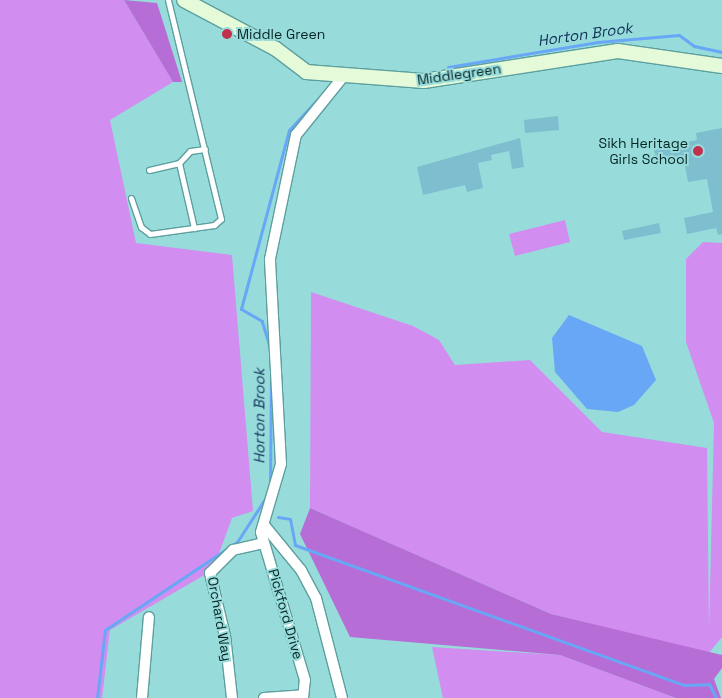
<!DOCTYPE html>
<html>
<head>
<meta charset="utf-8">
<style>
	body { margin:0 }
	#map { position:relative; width:722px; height:698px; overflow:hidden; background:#97dcdb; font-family:"Space Grotesk",sans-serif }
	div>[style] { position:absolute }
	.green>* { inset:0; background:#d18df0 }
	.forest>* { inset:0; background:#b66ed6 }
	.water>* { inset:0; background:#68a7f5 }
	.stream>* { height:3px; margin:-1.5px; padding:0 1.5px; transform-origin:1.5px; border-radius:1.5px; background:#68a7f5 }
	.building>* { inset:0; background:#7ebece }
	.roads { filter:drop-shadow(1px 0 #5c9f9e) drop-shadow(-1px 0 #5c9f9e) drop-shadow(0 1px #5c9f9e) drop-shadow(0 -1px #5c9f9e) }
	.lane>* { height:5px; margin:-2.5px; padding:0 2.5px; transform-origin:2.5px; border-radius:2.5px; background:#fff }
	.street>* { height:10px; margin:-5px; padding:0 5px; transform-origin:5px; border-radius:5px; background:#fff }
	.secondary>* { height:14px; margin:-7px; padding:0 7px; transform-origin:7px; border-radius:7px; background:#e5fad8 }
	.dots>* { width:14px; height:14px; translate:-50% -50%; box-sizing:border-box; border:2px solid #97dcdb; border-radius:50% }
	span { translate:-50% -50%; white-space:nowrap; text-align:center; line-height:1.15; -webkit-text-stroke:4px #97dcdb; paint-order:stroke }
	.poi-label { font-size:14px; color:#072424 }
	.left { translate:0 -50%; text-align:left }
	.right { translate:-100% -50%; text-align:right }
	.street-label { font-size:14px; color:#072424 }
	.water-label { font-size:15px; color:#113157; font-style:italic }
</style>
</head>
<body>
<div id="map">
	<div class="green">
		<i style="clip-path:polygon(0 0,124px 0,173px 82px,110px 120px,136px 243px,232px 255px,253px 511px,232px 518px,213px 570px,110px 630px,102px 698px,0 698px)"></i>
		<i style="clip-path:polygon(565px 220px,570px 242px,515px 256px,509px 234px)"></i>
		<i style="clip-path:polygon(703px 242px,722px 243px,722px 637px,708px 654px,551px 614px,310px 508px,311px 292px,413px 326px,439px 340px,455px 365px,530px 360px,602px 432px,707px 448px,709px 631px,714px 423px,686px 342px,686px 259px)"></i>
		<i style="clip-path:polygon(432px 647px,560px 655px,676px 698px,443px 698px)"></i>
	</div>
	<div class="forest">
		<i style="clip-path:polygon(124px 0,157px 3px,182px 82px,173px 82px)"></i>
		<i style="clip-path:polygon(310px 508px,551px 614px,722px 655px,722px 668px,714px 679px,721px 698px,676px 698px,560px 655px,350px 637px,300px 534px)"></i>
	</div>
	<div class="water">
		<i style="clip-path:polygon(569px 315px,642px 346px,656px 380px,634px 405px,618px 412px,587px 409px,555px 372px,552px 338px)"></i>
	</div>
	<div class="stream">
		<i style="left:448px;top:67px;width:152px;rotate:-9.5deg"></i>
		<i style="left:598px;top:42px;width:81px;rotate:-4.9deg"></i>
		<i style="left:679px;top:35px;width:19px;rotate:36deg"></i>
		<i style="left:694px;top:46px;width:29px;rotate:12deg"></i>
		<i style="left:270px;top:348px;width:28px;rotate:-107deg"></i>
		<i style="left:262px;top:321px;width:24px;rotate:-150deg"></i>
		<i style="left:241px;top:309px;width:185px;rotate:-75deg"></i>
		<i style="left:289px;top:130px;width:56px;rotate:-47.2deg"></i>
		<i style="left:270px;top:488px;width:126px;rotate:-89.5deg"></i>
		<i style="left:278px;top:517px;width:12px;rotate:9deg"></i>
		<i style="left:290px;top:519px;width:26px;rotate:79deg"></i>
		<i style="left:295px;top:545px;width:413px;rotate:19.8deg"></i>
		<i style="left:684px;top:685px;width:25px;rotate:-2deg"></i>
		<i style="left:709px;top:684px;width:16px;rotate:63deg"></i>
		<i style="left:97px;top:698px;width:68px;rotate:-83.3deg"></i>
		<i style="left:105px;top:630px;width:159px;rotate:-33.7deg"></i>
		<i style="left:237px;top:542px;width:57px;rotate:-57.1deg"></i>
	</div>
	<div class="building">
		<i style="clip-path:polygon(558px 116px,559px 130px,525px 133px,524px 120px)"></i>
		<i style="clip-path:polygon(722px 128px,722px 234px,718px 235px,716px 228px,687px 234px,684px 218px,713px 212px,707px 179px,688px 182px,684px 160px,657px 166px,654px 149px,697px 140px,696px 133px)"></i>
		<i style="clip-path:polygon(520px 138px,524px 167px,512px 169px,509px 151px,491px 155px,492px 160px,478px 163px,483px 188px,467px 192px,465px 185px,423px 195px,417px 167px)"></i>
		<i style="clip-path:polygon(659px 223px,661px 233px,624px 240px,622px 231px)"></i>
	</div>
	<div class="roads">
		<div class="lane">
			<i style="left:179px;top:163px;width:67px;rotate:77deg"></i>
			<i style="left:149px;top:170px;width:31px;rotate:-13deg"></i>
			<i style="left:179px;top:163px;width:16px;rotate:-47deg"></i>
			<i style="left:190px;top:151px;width:15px;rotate:-8deg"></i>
			<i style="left:131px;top:198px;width:31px;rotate:71deg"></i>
			<i style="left:141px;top:227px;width:11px;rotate:38deg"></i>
			<i style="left:150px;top:234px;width:65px;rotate:-8deg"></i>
			<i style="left:214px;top:225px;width:9px;rotate:-41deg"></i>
			<i style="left:221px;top:219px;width:225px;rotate:-103.6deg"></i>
		</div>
		<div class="street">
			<i style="left:264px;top:525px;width:58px;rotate:50.6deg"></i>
			<i style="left:301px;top:570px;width:32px;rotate:62deg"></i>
			<i style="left:316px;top:598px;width:103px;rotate:75.4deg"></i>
			<i style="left:142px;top:698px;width:81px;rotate:-85.1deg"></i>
			<i style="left:232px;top:698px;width:62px;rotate:-96.4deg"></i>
			<i style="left:225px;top:636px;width:65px;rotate:-103.4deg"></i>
			<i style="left:210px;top:573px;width:33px;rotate:-45deg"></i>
			<i style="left:233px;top:550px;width:31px;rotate:-13deg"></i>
			<i style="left:264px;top:698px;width:39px;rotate:-4deg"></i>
			<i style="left:303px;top:698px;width:18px;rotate:-84deg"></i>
			<i style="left:305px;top:680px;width:154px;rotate:-106.6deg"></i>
			<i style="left:261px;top:532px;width:71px;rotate:-73.6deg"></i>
			<i style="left:281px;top:464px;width:205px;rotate:-93.1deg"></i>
			<i style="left:270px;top:259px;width:127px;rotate:-78.2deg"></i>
			<i style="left:296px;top:135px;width:75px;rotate:-51deg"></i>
		</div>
		<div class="secondary">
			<i style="left:184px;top:0;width:104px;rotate:28deg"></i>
			<i style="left:276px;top:49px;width:38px;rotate:37deg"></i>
			<i style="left:306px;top:72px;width:118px;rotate:4.4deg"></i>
			<i style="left:424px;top:81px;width:196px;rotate:-8.8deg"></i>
			<i style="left:618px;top:51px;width:105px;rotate:8.2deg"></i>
		</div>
	</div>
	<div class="dots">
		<i style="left:227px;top:34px;background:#c1304d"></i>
		<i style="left:698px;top:151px;background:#c1304d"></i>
	</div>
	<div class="poi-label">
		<span class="left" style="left:237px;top:34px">Middle Green</span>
		<span class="right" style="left:688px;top:151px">Sikh Heritage<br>Girls School</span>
	</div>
	<div class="street-label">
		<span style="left:459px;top:74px;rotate:-8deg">Middlegreen</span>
		<span style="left:286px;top:614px;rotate:74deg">Pickford Drive</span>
		<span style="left:220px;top:619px;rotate:80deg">Orchard Way</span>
	</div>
	<div class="water-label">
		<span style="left:585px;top:34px;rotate:-8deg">Horton Brook</span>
		<span style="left:259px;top:416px;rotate:-90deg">Horton Brook</span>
	</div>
</div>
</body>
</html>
